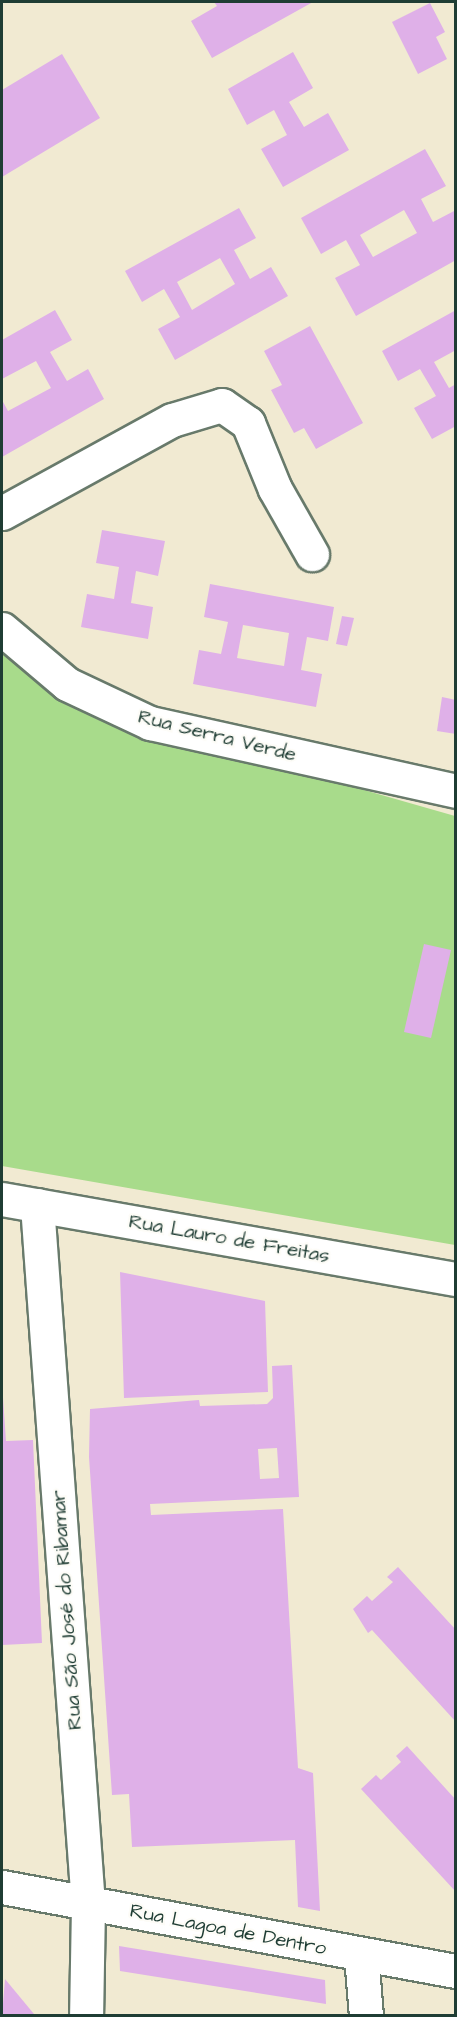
<!DOCTYPE html>
<html>
<head>
<meta charset="utf-8">
<style>
	body { margin:0 }
	#map { position:relative; width:457px; height:2017px; overflow:hidden; background:#f1ead2; font-family:"Architects Daughter",sans-serif }
	div>[style] { position:absolute }
	.green>* { inset:0; background:#a8db8b }
	.building>* { inset:0; background:#dfb0e8 }
	.roads { filter:drop-shadow(2px 0 #687a6b) drop-shadow(-2px 0 #687a6b) drop-shadow(0 2px #687a6b) drop-shadow(0 -2px #687a6b) }
	.minor>* { height:33px; margin:-16.5px; padding:0 16.5px; transform-origin:16.5px; border-radius:16.5px; background:#fff }
	span { translate:-50% -50%; white-space:nowrap; text-align:center; line-height:1.15; -webkit-text-stroke:4.5px #fdfcf7; paint-order:stroke }
	.street-label { font-size:20px; color:#1f3d34 }
	.frame { position:absolute; inset:0; border:3px solid #1f3d34; pointer-events:none }
</style>
</head>
<body>
<div id="map">
	<div class="green">
		<i style="clip-path:polygon(2px 651px,70px 706px,455px 816px,455px 1245px,2px 1166px)"></i>
	</div>
	<div class="building">
		<i style="clip-path:polygon(214px 2px,313px 2px,212px 58px,191px 21px,217px 6px)"></i>
		<i style="clip-path:polygon(430px 3px,445px 32px,436px 37px,447px 59px,418px 74px,392px 22px)"></i>
		<i style="clip-path:polygon(293px 52px,313px 88px,289px 102px,304px 127px,328px 113px,349px 150px,283px 187px,261px 149px,287px 135px,274px 110px,247px 125px,228px 89px)"></i>
		<i style="clip-path:polygon(62px 54px,100px 118px,2px 177px,2px 90px)"></i>
		<i style="clip-path:polygon(evenodd,425px 149px,446px 186px,421px 199px,433px 222px,456px 210px,456px 260px,356px 316px,335px 278px,360px 265px,346px 240px,321px 254px,301px 218px,425px 149px,404px 210px,417px 233px,373px 257px,360px 235px,404px 210px)"></i>
		<i style="clip-path:polygon(evenodd,239px 208px,256px 238px,234px 250px,250px 279px,271px 267px,288px 296px,175px 360px,158px 329px,180px 317px,164px 289px,142px 302px,125px 271px,239px 208px,220px 258px,235px 284px,192px 310px,177px 282px,220px 258px)"></i>
		<i style="clip-path:polygon(55px 310px,72px 340px,50px 352px,67px 381px,88px 369px,104px 399px,2px 457px,2px 400px,8px 411px,51px 388px,36px 361px,2px 379px,2px 340px)"></i>
		<i style="clip-path:polygon(456px 310px,456px 350px,434px 362px,449px 388px,456px 384px,456px 426px,432px 439px,414px 408px,436px 396px,420px 369px,398px 381px,382px 351px)"></i>
		<i style="clip-path:polygon(310px 326px,363px 423px,316px 449px,304px 428px,294px 433px,271px 390px,282px 385px,264px 351px)"></i>
		<i style="clip-path:polygon(102px 530px,165px 541px,158px 576px,136px 571px,131px 603px,153px 607px,148px 639px,81px 627px,87px 594px,114px 599px,119px 567px,96px 563px)"></i>
		<i style="clip-path:polygon(evenodd,210px 584px,334px 607px,328px 641px,307px 637px,301px 670px,322px 674px,316px 707px,193px 684px,199px 650px,221px 654px,228px 622px,204px 617px,210px 584px,243px 625px,289px 633px,284px 666px,237px 658px,243px 625px)"></i>
		<i style="clip-path:polygon(342px 616px,354px 618px,347px 646px,336px 644px)"></i>
		<i style="clip-path:polygon(442px 697px,456px 700px,456px 734px,437px 731px)"></i>
		<i style="clip-path:polygon(424px 944px,451px 950px,431px 1038px,404px 1032px)"></i>
		<i style="clip-path:polygon(120px 1272px,265px 1301px,268px 1392px,124px 1398px)"></i>
		<i style="clip-path:polygon(evenodd,292px 1365px,299px 1497px,150px 1504px,151px 1515px,283px 1509px,298px 1768px,313px 1773px,320px 1911px,298px 1907px,295px 1840px,132px 1847px,129px 1794px,112px 1795px,89px 1457px,90px 1409px,199px 1400px,200px 1406px,267px 1404px,273px 1398px,272px 1366px,292px 1365px,277px 1448px,279px 1478px,260px 1479px,258px 1449px,277px 1448px)"></i>
		<i style="clip-path:polygon(2px 1383px,6px 1441px,33px 1440px,42px 1643px,2px 1645px)"></i>
		<i style="clip-path:polygon(398px 1567px,456px 1630px,456px 1722px,372px 1630px,368px 1633px,353px 1609px,367px 1596px,372px 1601px,393px 1582px,387px 1577px)"></i>
		<i style="clip-path:polygon(407px 1746px,456px 1800px,456px 1892px,361px 1789px,376px 1775px,381px 1780px,401px 1762px,396px 1756px)"></i>
		<i style="clip-path:polygon(119px 1946px,325px 1980px,326px 2004px,120px 1971px)"></i>
		<i style="clip-path:polygon(5px 1979px,34px 2014px,33px 2016px,2px 2016px)"></i>
	</div>
	<div class="roads">
		<div class="minor">
			<i style="left:2px;top:513px;width:194px;rotate:-28.7deg"></i>
			<i style="left:172px;top:420px;width:52px;rotate:-16.7deg"></i>
			<i style="left:222px;top:405px;width:32px;rotate:35deg"></i>
			<i style="left:248px;top:423px;width:71px;rotate:67.8deg"></i>
			<i style="left:275px;top:489px;width:75px;rotate:60.4deg"></i>
			<i style="left:2px;top:629px;width:85px;rotate:40.2deg"></i>
			<i style="left:67px;top:684px;width:92px;rotate:25.2deg"></i>
			<i style="left:150px;top:723px;width:313px;rotate:12.5deg"></i>
			<i style="left:2px;top:1199px;width:461px;rotate:10deg"></i>
			<i style="left:37px;top:1205px;width:702px;rotate:85.83deg"></i>
			<i style="left:88px;top:1905px;width:111px;rotate:91deg"></i>
			<i style="left:2px;top:1887px;width:462px;rotate:10.5deg"></i>
			<i style="left:361px;top:1955px;width:61px;rotate:85.3deg"></i>
		</div>
	</div>
	<div class="street-label">
		<span style="left:217px;top:736px;rotate:14deg">Rua Serra Verde</span>
		<span style="left:229px;top:1239px;rotate:10deg">Rua Lauro de Freitas</span>
		<span style="left:67px;top:1610px;rotate:-94deg">Rua São José do Ribamar</span>
		<span style="left:228px;top:1930px;rotate:11deg">Rua Lagoa de Dentro</span>
	</div>
	<div class="frame"></div>
</div>
</body>
</html>
